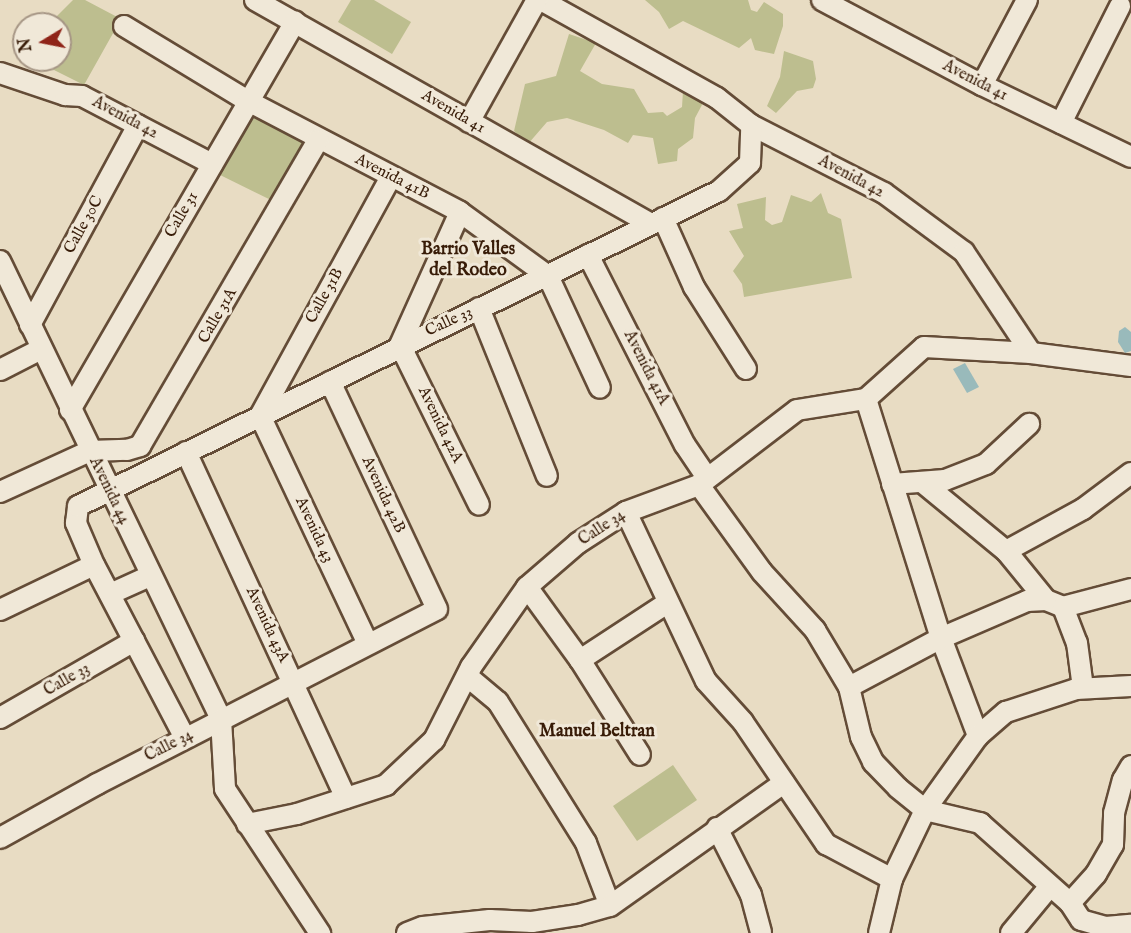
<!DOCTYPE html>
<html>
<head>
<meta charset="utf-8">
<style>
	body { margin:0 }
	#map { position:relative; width:1131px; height:933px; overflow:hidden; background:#e8dcc3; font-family:"IM FELL English",serif }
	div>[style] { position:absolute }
	.green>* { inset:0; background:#bdbe8f }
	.water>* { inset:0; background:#99babb }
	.roads { filter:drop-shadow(2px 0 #644c37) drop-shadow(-2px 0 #644c37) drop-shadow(0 2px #644c37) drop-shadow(0 -2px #644c37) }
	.minor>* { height:20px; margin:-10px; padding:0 10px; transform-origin:10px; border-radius:10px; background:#f0e8d8 }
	span { translate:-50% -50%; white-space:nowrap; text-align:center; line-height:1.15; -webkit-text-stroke:6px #f0e8d8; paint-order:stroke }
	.street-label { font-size:16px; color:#381c08 }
	.neighbourhood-label { font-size:18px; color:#381c08; font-weight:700 }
	.north { position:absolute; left:12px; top:12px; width:60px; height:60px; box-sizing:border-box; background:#f0e8d8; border:2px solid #a69685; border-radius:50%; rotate:260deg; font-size:16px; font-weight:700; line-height:24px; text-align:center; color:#381c08 }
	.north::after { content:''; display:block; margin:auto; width:21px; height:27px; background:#8f2418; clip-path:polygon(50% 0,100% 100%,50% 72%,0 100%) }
</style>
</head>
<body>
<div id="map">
	<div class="green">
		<i style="clip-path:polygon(73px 0,85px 0,121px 19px,84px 85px,34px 60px,60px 60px,60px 24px,49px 24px)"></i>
		<i style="clip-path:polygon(351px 0,374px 0,411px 22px,392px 54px,338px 22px)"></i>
		<i style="clip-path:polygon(645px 0,748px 0,751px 10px,757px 12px,764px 2px,783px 14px,783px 26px,774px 54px,755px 50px,751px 38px,739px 48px,683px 21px,669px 29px,659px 12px)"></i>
		<i style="clip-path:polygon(569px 34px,596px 43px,580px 71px,602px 84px,634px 89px,648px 113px,663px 112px,667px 116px,682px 107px,683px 91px,703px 103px,695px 118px,693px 138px,678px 149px,677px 161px,658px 164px,653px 138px,633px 135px,628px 143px,604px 130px,567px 118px,547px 122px,528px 144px,514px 131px,525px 84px,556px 76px)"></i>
		<i style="clip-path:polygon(784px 51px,813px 61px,816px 79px,813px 88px,797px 91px,776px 113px,767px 106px,780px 77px)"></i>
		<i style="clip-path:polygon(250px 105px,312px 143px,275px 202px,214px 172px)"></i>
		<i style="clip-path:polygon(821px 193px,828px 213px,841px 219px,852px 278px,744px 297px,742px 284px,733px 271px,744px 256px,729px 231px,743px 228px,737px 204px,766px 197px,765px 220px,772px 225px,782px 222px,791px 195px,811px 202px)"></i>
		<i style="clip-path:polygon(673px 765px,697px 800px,637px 841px,613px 806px)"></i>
	</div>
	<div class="water">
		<i style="clip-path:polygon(1125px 327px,1131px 332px,1131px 351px,1125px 353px,1118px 342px,1119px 331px)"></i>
		<i style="clip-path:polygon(965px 363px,979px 387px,967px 393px,953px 369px)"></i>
	</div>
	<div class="roads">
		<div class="minor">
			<i style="left:255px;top:0;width:455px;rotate:29.5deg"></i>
			<i style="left:541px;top:0;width:201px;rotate:29.1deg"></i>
			<i style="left:717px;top:98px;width:43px;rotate:38.5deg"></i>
			<i style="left:751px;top:125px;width:149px;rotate:27.1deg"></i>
			<i style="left:884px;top:193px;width:99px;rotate:36.4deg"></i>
			<i style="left:964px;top:252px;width:121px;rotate:56.4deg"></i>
			<i style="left:822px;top:0;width:181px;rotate:28deg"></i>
			<i style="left:982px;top:85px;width:165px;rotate:25.8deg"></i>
			<i style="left:124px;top:26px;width:145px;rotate:31.2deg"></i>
			<i style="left:248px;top:101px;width:239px;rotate:27.6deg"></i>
			<i style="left:460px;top:212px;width:109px;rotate:36deg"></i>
			<i style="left:548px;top:276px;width:123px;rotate:65.1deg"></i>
			<i style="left:0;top:73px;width:69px;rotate:18.7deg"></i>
			<i style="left:65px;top:95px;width:17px;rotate:3deg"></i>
			<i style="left:82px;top:96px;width:147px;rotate:27.6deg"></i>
			<i style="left:982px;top:85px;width:96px;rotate:-62.1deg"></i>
			<i style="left:469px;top:122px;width:140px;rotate:-60.9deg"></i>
			<i style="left:1061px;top:123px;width:131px;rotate:-63.2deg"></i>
			<i style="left:460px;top:212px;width:146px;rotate:114.3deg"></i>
			<i style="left:400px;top:345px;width:178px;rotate:63.7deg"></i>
			<i style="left:663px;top:218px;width:76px;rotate:65.8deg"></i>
			<i style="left:694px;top:287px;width:97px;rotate:57.6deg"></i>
			<i style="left:588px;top:255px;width:213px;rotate:63deg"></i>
			<i style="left:685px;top:445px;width:40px;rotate:56deg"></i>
			<i style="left:0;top:261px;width:509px;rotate:64.24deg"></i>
			<i style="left:221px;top:719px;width:70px;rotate:86.7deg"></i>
			<i style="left:225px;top:789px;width:173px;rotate:56.6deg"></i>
			<i style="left:479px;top:308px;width:181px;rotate:68deg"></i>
			<i style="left:30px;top:325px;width:227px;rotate:-61.6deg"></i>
			<i style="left:0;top:370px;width:46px;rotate:-27.1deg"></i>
			<i style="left:866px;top:399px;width:250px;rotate:72.6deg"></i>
			<i style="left:941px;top:638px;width:105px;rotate:69.3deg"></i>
			<i style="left:70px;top:410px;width:449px;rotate:-59.9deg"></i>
			<i style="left:186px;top:452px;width:381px;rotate:65.2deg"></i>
			<i style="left:922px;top:482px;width:109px;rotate:39.4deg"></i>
			<i style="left:892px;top:484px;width:53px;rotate:-4.3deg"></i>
			<i style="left:945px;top:480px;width:44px;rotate:-21.3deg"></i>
			<i style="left:986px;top:464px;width:59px;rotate:-42.9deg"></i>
			<i style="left:699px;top:485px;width:107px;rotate:54.1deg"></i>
			<i style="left:762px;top:572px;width:79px;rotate:47.6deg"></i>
			<i style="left:815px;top:630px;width:66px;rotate:59.2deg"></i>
			<i style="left:849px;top:687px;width:51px;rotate:76.5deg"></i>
			<i style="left:861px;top:737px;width:28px;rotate:64deg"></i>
			<i style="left:873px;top:762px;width:36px;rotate:46deg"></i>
			<i style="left:898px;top:788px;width:35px;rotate:39deg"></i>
			<i style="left:925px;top:810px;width:57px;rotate:13.3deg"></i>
			<i style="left:980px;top:823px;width:120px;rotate:41.6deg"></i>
			<i style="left:1070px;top:903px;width:20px;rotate:57deg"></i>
			<i style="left:1081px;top:920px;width:26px;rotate:16deg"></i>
			<i style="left:1106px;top:927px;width:25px;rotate:-5deg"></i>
			<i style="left:0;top:492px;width:99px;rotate:-24.5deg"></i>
			<i style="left:90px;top:451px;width:37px;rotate:-2deg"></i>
			<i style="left:127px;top:450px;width:14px;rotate:-17deg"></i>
			<i style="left:140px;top:446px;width:354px;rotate:-59.8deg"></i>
			<i style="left:626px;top:512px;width:187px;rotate:64.7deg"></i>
			<i style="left:706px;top:681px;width:55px;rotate:47.9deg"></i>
			<i style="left:743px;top:722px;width:148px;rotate:55.8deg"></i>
			<i style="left:826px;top:844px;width:75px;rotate:27.9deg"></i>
			<i style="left:527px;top:587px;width:90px;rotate:54deg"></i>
			<i style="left:580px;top:660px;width:112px;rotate:57.7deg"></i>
			<i style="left:110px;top:594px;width:44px;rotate:-24.2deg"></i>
			<i style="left:1046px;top:600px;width:18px;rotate:22deg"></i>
			<i style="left:1063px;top:607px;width:70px;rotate:-14.8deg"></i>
			<i style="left:1063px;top:607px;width:39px;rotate:69deg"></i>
			<i style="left:1077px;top:643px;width:45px;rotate:82.4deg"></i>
			<i style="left:0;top:610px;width:104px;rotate:-25.6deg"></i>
			<i style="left:368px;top:644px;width:252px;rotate:-115.3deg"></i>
			<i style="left:260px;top:416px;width:273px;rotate:-61.3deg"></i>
			<i style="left:580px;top:660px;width:104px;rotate:-33.2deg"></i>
			<i style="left:467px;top:676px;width:40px;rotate:40deg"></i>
			<i style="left:498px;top:702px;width:166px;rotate:58deg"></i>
			<i style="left:586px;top:843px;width:67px;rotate:69.1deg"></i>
			<i style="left:849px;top:687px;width:104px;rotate:-28deg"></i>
			<i style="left:941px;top:638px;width:94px;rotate:-23.3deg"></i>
			<i style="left:1027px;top:601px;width:19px;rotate:-3deg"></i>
			<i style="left:1046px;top:600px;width:63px;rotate:-129.2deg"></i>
			<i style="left:1006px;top:551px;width:88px;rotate:-28.6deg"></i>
			<i style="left:1083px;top:509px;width:60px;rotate:-36.9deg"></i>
			<i style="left:0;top:718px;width:155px;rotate:-29.9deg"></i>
			<i style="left:185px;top:738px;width:195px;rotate:-117.7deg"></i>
			<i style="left:94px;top:565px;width:46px;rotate:-113.2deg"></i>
			<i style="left:76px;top:523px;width:17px;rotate:-83deg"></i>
			<i style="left:78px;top:506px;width:714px;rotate:-26.17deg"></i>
			<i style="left:719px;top:191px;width:42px;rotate:-42.1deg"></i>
			<i style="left:750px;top:163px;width:38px;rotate:-88deg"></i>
			<i style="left:247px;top:824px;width:51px;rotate:-11.3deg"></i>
			<i style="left:297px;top:814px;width:94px;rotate:-18deg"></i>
			<i style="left:386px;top:785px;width:66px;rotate:-43.2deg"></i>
			<i style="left:434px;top:740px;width:82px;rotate:-63.1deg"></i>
			<i style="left:471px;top:667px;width:98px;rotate:-55deg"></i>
			<i style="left:527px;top:587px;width:67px;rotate:-40.8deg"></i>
			<i style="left:578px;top:543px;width:57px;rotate:-32.9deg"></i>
			<i style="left:626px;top:512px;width:78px;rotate:-20.3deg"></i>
			<i style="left:699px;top:485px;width:123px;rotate:-37.4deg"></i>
			<i style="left:797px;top:410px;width:70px;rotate:-9.1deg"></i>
			<i style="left:866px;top:399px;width:78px;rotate:-41.9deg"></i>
			<i style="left:924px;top:347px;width:107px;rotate:3.2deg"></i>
			<i style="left:1031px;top:353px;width:101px;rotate:7.4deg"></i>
			<i style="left:717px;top:828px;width:75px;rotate:63.1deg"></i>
			<i style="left:751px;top:895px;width:39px;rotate:75deg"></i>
			<i style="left:0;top:838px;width:111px;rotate:-29.1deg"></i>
			<i style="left:97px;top:784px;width:382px;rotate:-27.2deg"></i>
			<i style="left:437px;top:609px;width:251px;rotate:-115.2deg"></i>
			<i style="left:1070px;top:903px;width:39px;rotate:-48deg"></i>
			<i style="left:1096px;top:874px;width:34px;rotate:-60deg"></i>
			<i style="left:1113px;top:845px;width:32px;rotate:-88deg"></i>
			<i style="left:1114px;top:813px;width:34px;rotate:-75deg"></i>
			<i style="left:1123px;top:780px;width:16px;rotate:-60deg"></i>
			<i style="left:407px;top:933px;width:17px;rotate:-21deg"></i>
			<i style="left:423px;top:927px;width:67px;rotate:-6deg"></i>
			<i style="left:490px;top:920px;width:42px;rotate:2.7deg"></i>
			<i style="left:532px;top:922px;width:47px;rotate:-8.7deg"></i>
			<i style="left:578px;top:915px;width:33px;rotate:-16deg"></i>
			<i style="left:610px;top:906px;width:213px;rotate:-35.3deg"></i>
			<i style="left:879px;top:933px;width:56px;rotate:-76.5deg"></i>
			<i style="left:892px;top:879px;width:76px;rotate:-64.4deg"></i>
			<i style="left:925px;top:810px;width:91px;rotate:-54.4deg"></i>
			<i style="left:978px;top:736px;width:37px;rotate:-41deg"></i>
			<i style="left:1006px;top:712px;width:74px;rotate:-18.2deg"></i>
			<i style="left:1076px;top:689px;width:55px;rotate:-3.1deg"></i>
			<i style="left:1011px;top:933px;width:61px;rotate:-50.3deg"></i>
		</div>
	</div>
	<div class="street-label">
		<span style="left:975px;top:81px;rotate:27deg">Avenida 41</span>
		<span style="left:453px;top:112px;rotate:30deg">Avenida 41</span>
		<span style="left:125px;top:118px;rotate:28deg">Avenida 42</span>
		<span style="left:392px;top:177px;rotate:27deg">Avenida 41B</span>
		<span style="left:851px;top:177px;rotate:28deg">Avenida 42</span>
		<span style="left:182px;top:215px;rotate:-60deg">Calle 31</span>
		<span style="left:84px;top:225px;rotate:-61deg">Calle 30C</span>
		<span style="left:325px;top:296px;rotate:-61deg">Calle 31B</span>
		<span style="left:218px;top:316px;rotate:-60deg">Calle 31A</span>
		<span style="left:449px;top:322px;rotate:-25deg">Calle 33</span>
		<span style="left:646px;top:368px;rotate:63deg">Avenida 41A</span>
		<span style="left:440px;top:425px;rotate:64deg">Avenida 42A</span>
		<span style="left:109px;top:491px;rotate:64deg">Avenida 44</span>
		<span style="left:383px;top:495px;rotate:65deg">Avenida 42B</span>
		<span style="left:602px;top:528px;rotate:-33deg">Calle 34</span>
		<span style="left:314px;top:530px;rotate:65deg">Avenida 43</span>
		<span style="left:267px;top:625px;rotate:65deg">Avenida 43A</span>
		<span style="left:67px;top:680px;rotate:-30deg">Calle 33</span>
		<span style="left:169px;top:746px;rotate:-27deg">Calle 34</span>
	</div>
	<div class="neighbourhood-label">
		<span style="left:468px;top:261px">Barrio Valles<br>del Rodeo</span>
		<span style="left:597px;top:732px">Manuel Beltran</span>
	</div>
	<div class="north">N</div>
</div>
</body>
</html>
